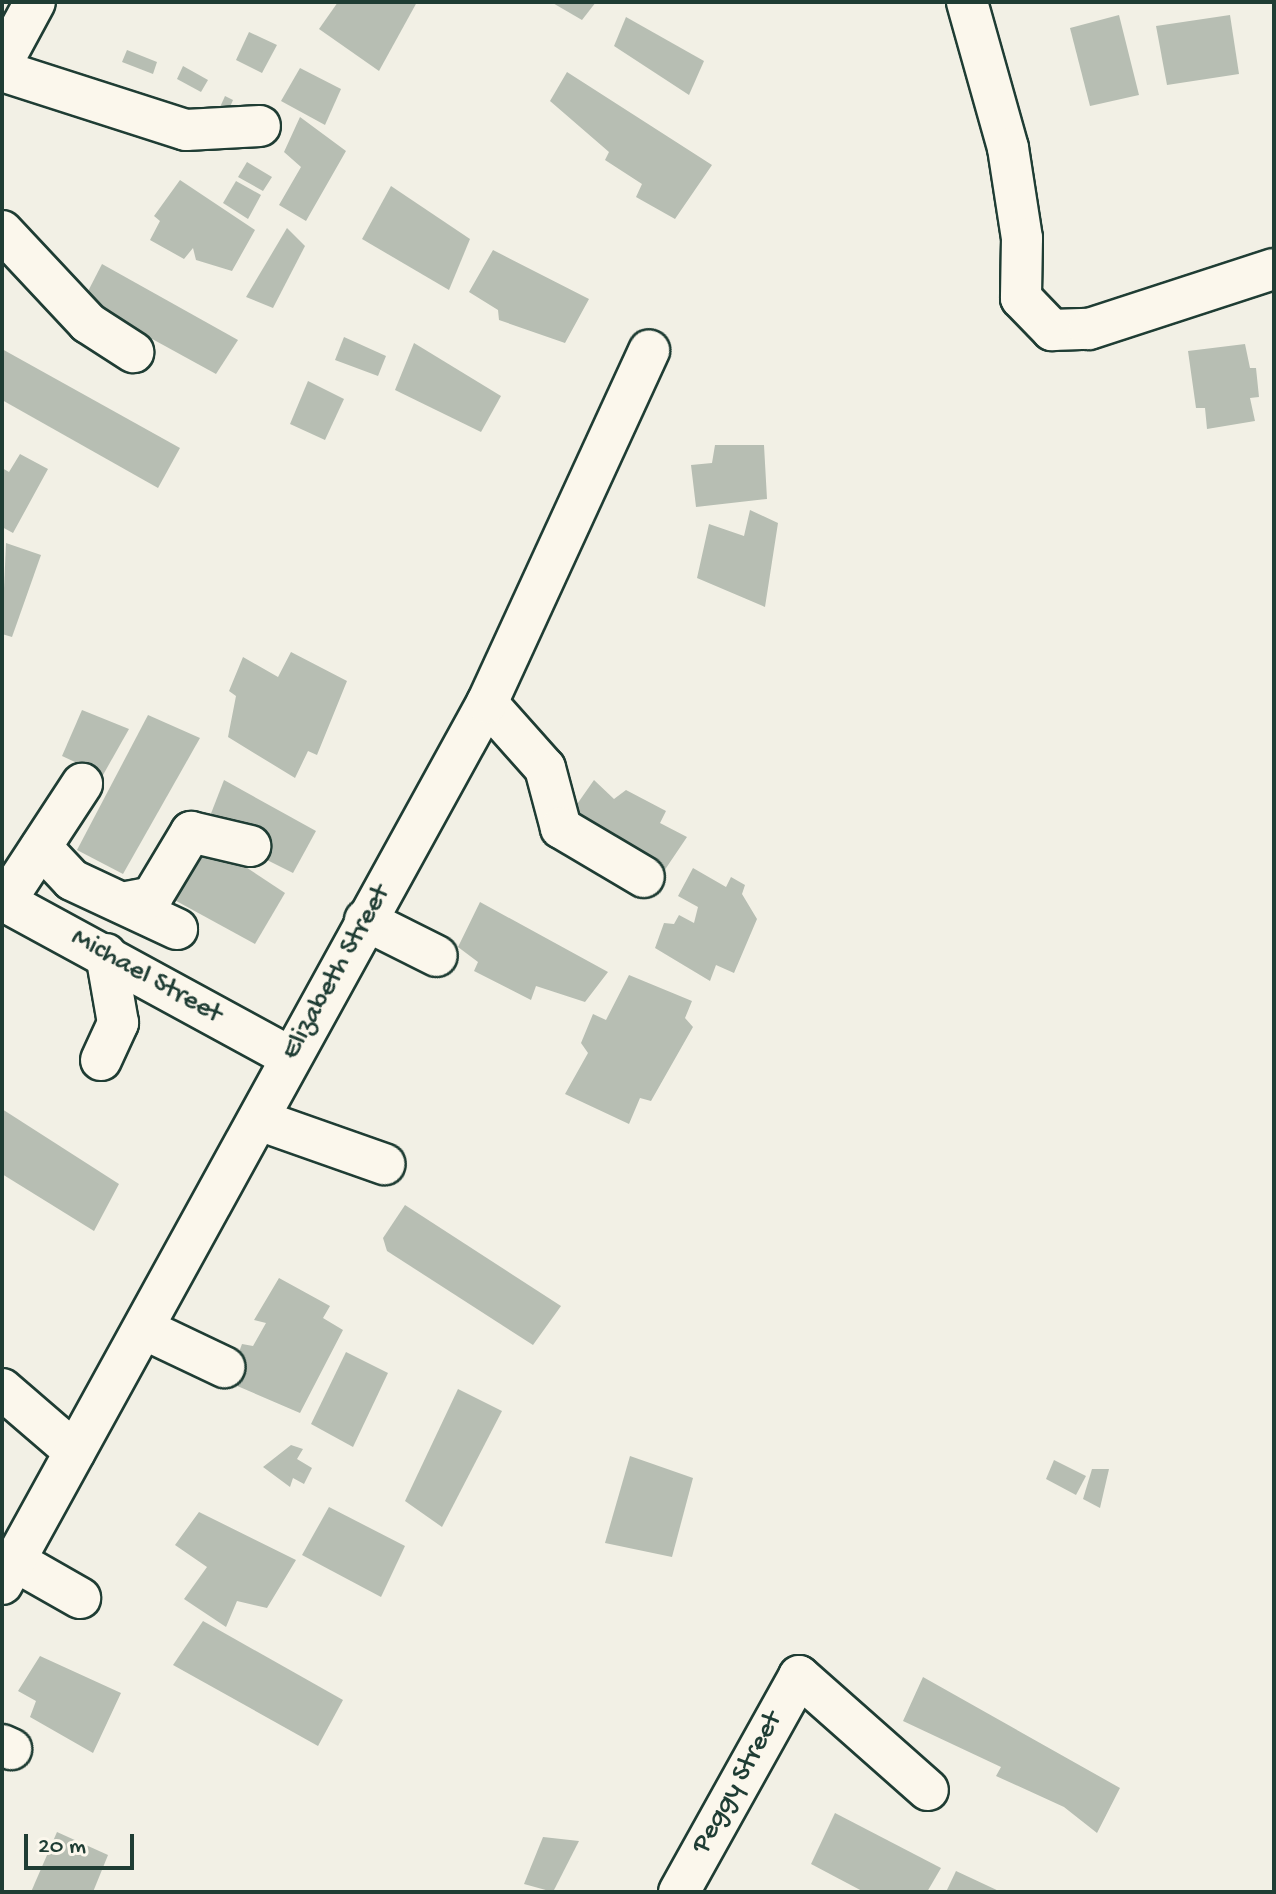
<!DOCTYPE html>
<html>
<head>
<meta charset="utf-8">
<style>
	body { margin:0 }
	#map { position:relative; width:1276px; height:1894px; overflow:hidden; background:#f2f0e5; font-family:"Gochi Hand",sans-serif }
	div>[style] { position:absolute }
	.building>* { inset:0; background:#b7beb3 }
	.roads { filter:drop-shadow(2px 0 #1f3d34) drop-shadow(-2px 0 #1f3d34) drop-shadow(0 2px #1f3d34) drop-shadow(0 -2px #1f3d34) }
	.street>* { height:40px; margin:-20px; padding:0 20px; transform-origin:20px; border-radius:20px; background:#fbf7ec }
	span { translate:-50% -50%; white-space:nowrap; text-align:center; line-height:1.15; -webkit-text-stroke:6px #fbf7ec; paint-order:stroke }
	.street-label { font-size:28px; color:#1f3d34 }
	.frame { position:absolute; inset:0; border:4px solid #1f3d34; pointer-events:none }
	.scale { position:absolute; left:24px; top:1834px; width:110px; height:36px; box-sizing:border-box; border:4px solid #1f3d34; border-top:0; padding-left:10px; font-size:24px; line-height:28px; white-space:nowrap; color:#1f3d34; -webkit-text-stroke:6px #fbf7ec; paint-order:stroke }
</style>
</head>
<body>
<div id="map">
	<div class="building">
		<i style="clip-path:polygon(338px 2px,417px 2px,379px 71px,319px 29px)"></i>
		<i style="clip-path:polygon(551px 2px,596px 2px,582px 20px)"></i>
		<i style="clip-path:polygon(1119px 15px,1139px 95px,1090px 106px,1070px 28px)"></i>
		<i style="clip-path:polygon(1230px 15px,1239px 74px,1167px 85px,1156px 26px)"></i>
		<i style="clip-path:polygon(626px 17px,704px 61px,689px 95px,614px 46px)"></i>
		<i style="clip-path:polygon(249px 32px,277px 45px,262px 73px,236px 60px)"></i>
		<i style="clip-path:polygon(127px 50px,157px 62px,153px 74px,122px 62px)"></i>
		<i style="clip-path:polygon(183px 66px,208px 80px,201px 92px,177px 79px)"></i>
		<i style="clip-path:polygon(300px 68px,341px 89px,325px 125px,281px 101px)"></i>
		<i style="clip-path:polygon(567px 72px,712px 165px,675px 219px,636px 197px,642px 184px,605px 160px,609px 152px,550px 101px)"></i>
		<i style="clip-path:polygon(225px 96px,233px 100px,225px 118px,217px 114px)"></i>
		<i style="clip-path:polygon(300px 117px,346px 151px,306px 221px,279px 205px,301px 167px,284px 152px)"></i>
		<i style="clip-path:polygon(247px 162px,272px 177px,263px 191px,238px 177px)"></i>
		<i style="clip-path:polygon(180px 180px,255px 230px,232px 271px,196px 260px,193px 248px,184px 259px,150px 240px,160px 221px,154px 216px)"></i>
		<i style="clip-path:polygon(236px 181px,261px 195px,248px 219px,223px 203px)"></i>
		<i style="clip-path:polygon(391px 186px,470px 239px,449px 290px,362px 239px)"></i>
		<i style="clip-path:polygon(287px 228px,305px 246px,273px 308px,246px 297px)"></i>
		<i style="clip-path:polygon(493px 250px,589px 299px,565px 343px,499px 320px,498px 310px,469px 292px)"></i>
		<i style="clip-path:polygon(102px 264px,238px 340px,216px 374px,83px 301px)"></i>
		<i style="clip-path:polygon(344px 337px,386px 356px,378px 376px,335px 360px)"></i>
		<i style="clip-path:polygon(414px 343px,501px 396px,481px 432px,395px 390px)"></i>
		<i style="clip-path:polygon(1245px 344px,1250px 368px,1256px 368px,1259px 397px,1250px 398px,1255px 421px,1207px 429px,1205px 408px,1196px 408px,1188px 351px)"></i>
		<i style="clip-path:polygon(2px 349px,180px 448px,158px 488px,2px 400px)"></i>
		<i style="clip-path:polygon(308px 381px,344px 399px,325px 440px,290px 424px)"></i>
		<i style="clip-path:polygon(715px 445px,764px 445px,767px 499px,696px 507px,691px 465px,712px 463px)"></i>
		<i style="clip-path:polygon(20px 454px,48px 469px,13px 533px,2px 527px,2px 468px,9px 472px)"></i>
		<i style="clip-path:polygon(750px 510px,778px 523px,765px 607px,697px 578px,709px 524px,744px 536px)"></i>
		<i style="clip-path:polygon(6px 543px,41px 555px,12px 637px,2px 634px)"></i>
		<i style="clip-path:polygon(291px 652px,347px 681px,317px 755px,308px 751px,295px 778px,228px 737px,236px 696px,229px 691px,243px 657px,278px 677px)"></i>
		<i style="clip-path:polygon(82px 710px,129px 729px,103px 775px,62px 756px)"></i>
		<i style="clip-path:polygon(148px 715px,200px 738px,123px 874px,77px 850px)"></i>
		<i style="clip-path:polygon(224px 780px,316px 831px,293px 873px,205px 829px)"></i>
		<i style="clip-path:polygon(594px 780px,614px 799px,626px 790px,666px 811px,660px 823px,687px 837px,658px 880px,561px 827px)"></i>
		<i style="clip-path:polygon(214px 846px,285px 893px,255px 944px,169px 897px,192px 847px)"></i>
		<i style="clip-path:polygon(693px 868px,726px 887px,731px 877px,745px 885px,742px 894px,757px 919px,734px 973px,716px 965px,710px 981px,655px 948px,664px 923px,674px 924px,679px 915px,694px 923px,698px 907px,678px 896px)"></i>
		<i style="clip-path:polygon(480px 902px,608px 972px,585px 1002px,536px 986px,531px 1000px,474px 971px,478px 962px,458px 947px)"></i>
		<i style="clip-path:polygon(629px 975px,692px 1001px,685px 1018px,693px 1027px,651px 1101px,640px 1098px,629px 1124px,565px 1094px,588px 1053px,581px 1043px,593px 1014px,606px 1020px)"></i>
		<i style="clip-path:polygon(2px 1109px,119px 1184px,94px 1231px,2px 1174px)"></i>
		<i style="clip-path:polygon(405px 1205px,561px 1306px,533px 1345px,387px 1251px,383px 1238px)"></i>
		<i style="clip-path:polygon(279px 1278px,330px 1306px,323px 1318px,343px 1330px,300px 1413px,228px 1382px,242px 1344px,253px 1346px,266px 1323px,254px 1320px)"></i>
		<i style="clip-path:polygon(346px 1352px,388px 1373px,353px 1447px,311px 1424px)"></i>
		<i style="clip-path:polygon(458px 1389px,502px 1411px,442px 1527px,405px 1501px)"></i>
		<i style="clip-path:polygon(291px 1445px,303px 1449px,297px 1459px,312px 1468px,304px 1484px,293px 1478px,290px 1487px,263px 1467px)"></i>
		<i style="clip-path:polygon(630px 1456px,693px 1478px,672px 1557px,605px 1543px)"></i>
		<i style="clip-path:polygon(1054px 1460px,1086px 1476px,1076px 1495px,1046px 1479px)"></i>
		<i style="clip-path:polygon(1092px 1469px,1109px 1469px,1100px 1508px,1083px 1499px)"></i>
		<i style="clip-path:polygon(329px 1507px,405px 1546px,381px 1597px,302px 1555px)"></i>
		<i style="clip-path:polygon(199px 1512px,296px 1560px,267px 1608px,237px 1601px,226px 1627px,184px 1599px,207px 1567px,175px 1545px)"></i>
		<i style="clip-path:polygon(203px 1621px,343px 1700px,318px 1746px,173px 1665px)"></i>
		<i style="clip-path:polygon(40px 1656px,121px 1693px,93px 1753px,30px 1717px,36px 1701px,18px 1691px)"></i>
		<i style="clip-path:polygon(923px 1677px,1120px 1788px,1097px 1833px,1064px 1807px,996px 1776px,1001px 1767px,903px 1721px)"></i>
		<i style="clip-path:polygon(835px 1813px,941px 1868px,927px 1892px,864px 1892px,811px 1864px)"></i>
		<i style="clip-path:polygon(57px 1832px,108px 1855px,93px 1892px,31px 1892px)"></i>
		<i style="clip-path:polygon(543px 1837px,579px 1841px,553px 1892px,524px 1884px)"></i>
		<i style="clip-path:polygon(956px 1871px,1001px 1892px,946px 1892px)"></i>
	</div>
	<div class="roads">
		<div class="street">
			<i style="left:967px;top:2px;width:152px;rotate:74.3deg"></i>
			<i style="left:1008px;top:148px;width:91px;rotate:81.2deg"></i>
			<i style="left:1022px;top:238px;width:60px;rotate:91deg"></i>
			<i style="left:1021px;top:298px;width:45px;rotate:45.9deg"></i>
			<i style="left:1052px;top:330px;width:37px;rotate:-2deg"></i>
			<i style="left:1089px;top:329px;width:194px;rotate:-18deg"></i>
			<i style="left:2px;top:63px;width:69px;rotate:-61.6deg"></i>
			<i style="left:2px;top:71px;width:193px;rotate:17.8deg"></i>
			<i style="left:186px;top:130px;width:74px;rotate:-3.1deg"></i>
			<i style="left:2px;top:231px;width:126px;rotate:46.9deg"></i>
			<i style="left:88px;top:323px;width:54px;rotate:32.8deg"></i>
			<i style="left:487px;top:703px;width:87px;rotate:48.3deg"></i>
			<i style="left:545px;top:768px;width:62px;rotate:75.1deg"></i>
			<i style="left:561px;top:828px;width:96px;rotate:30.6deg"></i>
			<i style="left:41px;top:847px;width:45px;rotate:46.8deg"></i>
			<i style="left:72px;top:880px;width:116px;rotate:25deg"></i>
			<i style="left:2px;top:900px;width:326px;rotate:28.6deg"></i>
			<i style="left:6px;top:900px;width:139px;rotate:-56.8deg"></i>
			<i style="left:122px;top:903px;width:31px;rotate:-11deg"></i>
			<i style="left:152px;top:897px;width:76px;rotate:-59deg"></i>
			<i style="left:191px;top:832px;width:61px;rotate:13.3deg"></i>
			<i style="left:365px;top:920px;width:80px;rotate:26.6deg"></i>
			<i style="left:101px;top:1060px;width:41px;rotate:-65.3deg"></i>
			<i style="left:118px;top:1023px;width:70px;rotate:-99.9deg"></i>
			<i style="left:259px;top:1120px;width:133px;rotate:19.4deg"></i>
			<i style="left:144px;top:1329px;width:89px;rotate:25.4deg"></i>
			<i style="left:2px;top:1389px;width:96px;rotate:40.8deg"></i>
			<i style="left:15px;top:1561px;width:75px;rotate:29.6deg"></i>
			<i style="left:2px;top:1584px;width:1006px;rotate:-61.17deg"></i>
			<i style="left:487px;top:703px;width:388px;rotate:-65.3deg"></i>
			<i style="left:2px;top:1745px;width:10px;rotate:24deg"></i>
			<i style="left:679px;top:1892px;width:247px;rotate:-60.9deg"></i>
			<i style="left:799px;top:1676px;width:172px;rotate:41.5deg"></i>
		</div>
	</div>
	<div class="street-label">
		<span style="left:337px;top:973px;rotate:-61deg">Elizabeth Street</span>
		<span style="left:146px;top:977px;rotate:29deg">Michael Street</span>
		<span style="left:738px;top:1783px;rotate:-61deg">Peggy Street</span>
	</div>
	<div class="frame"></div>
	<div class="scale">20 m</div>
</div>
</body>
</html>
